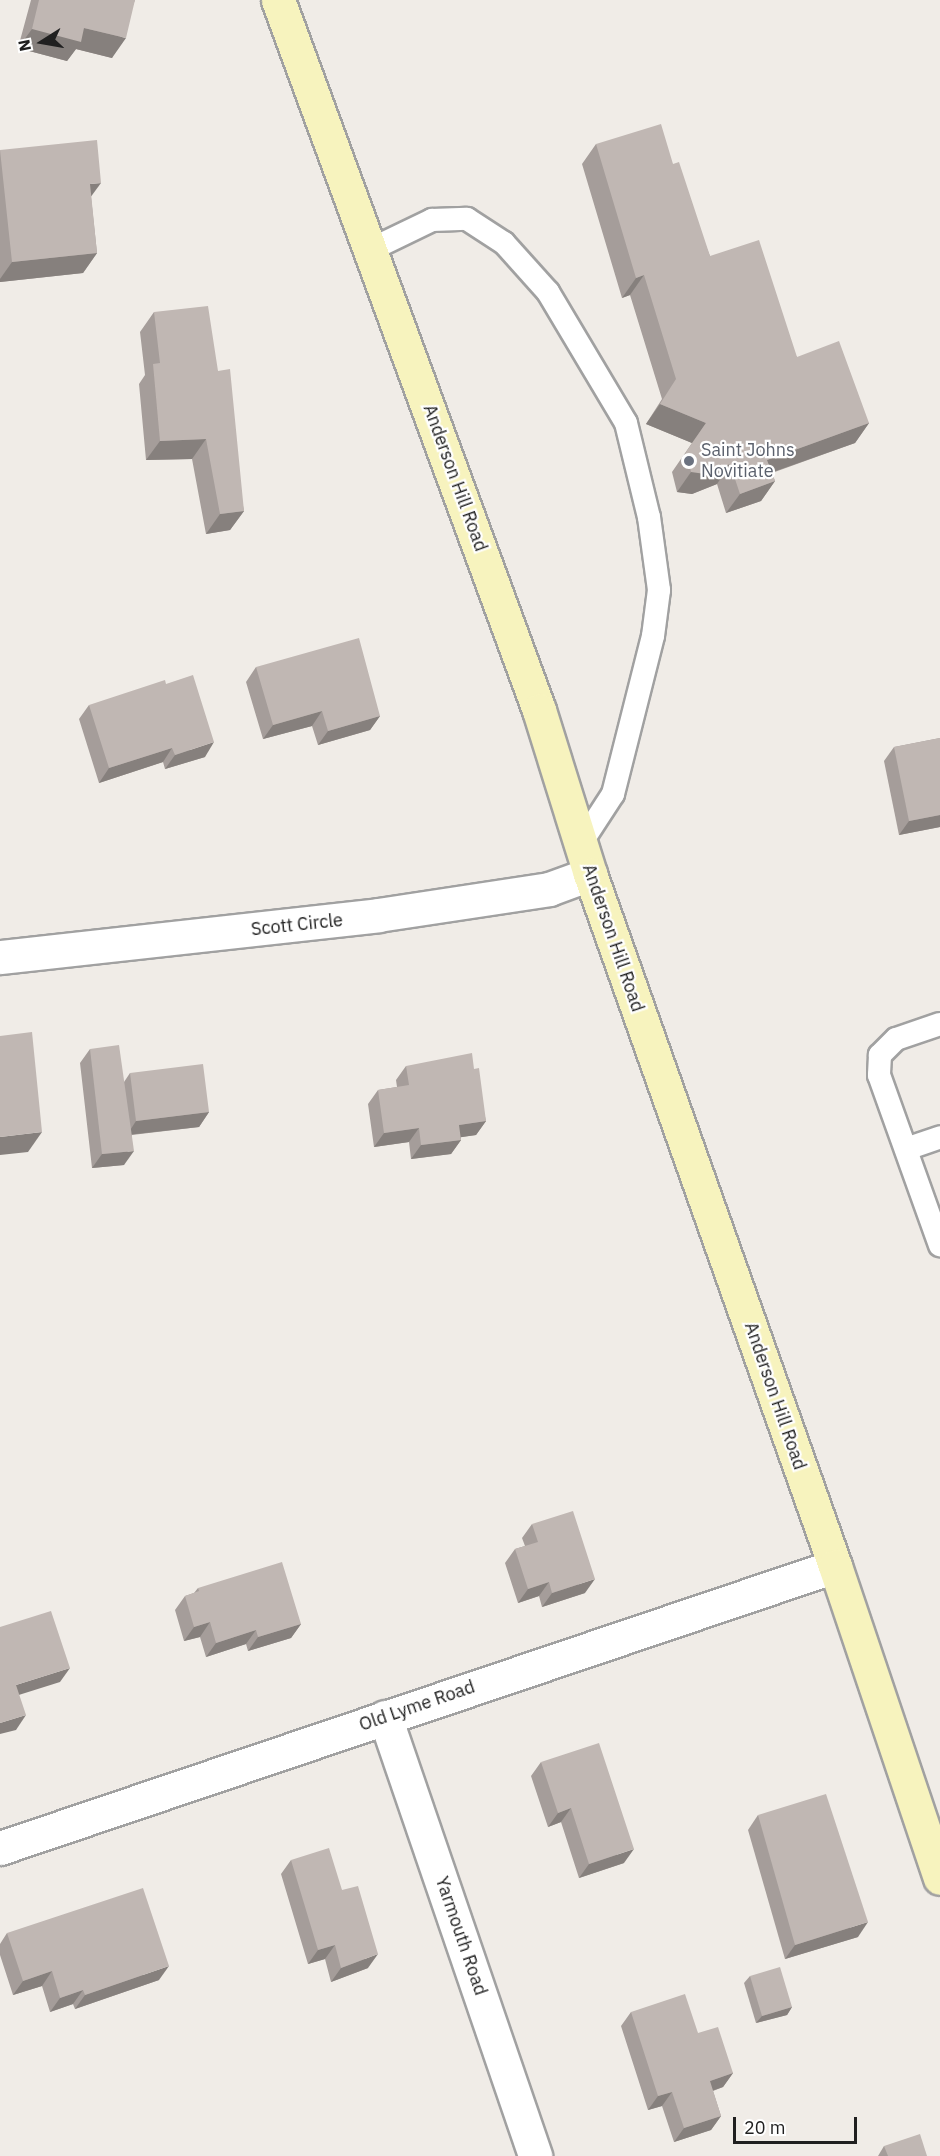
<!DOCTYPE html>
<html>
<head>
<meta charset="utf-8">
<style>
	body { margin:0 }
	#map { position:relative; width:940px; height:2156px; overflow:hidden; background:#f0ece7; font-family:"IBM Plex Sans",sans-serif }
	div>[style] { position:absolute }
	.roads { filter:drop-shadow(2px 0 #a1a1a1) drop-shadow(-2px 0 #a1a1a1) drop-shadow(0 2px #a1a1a1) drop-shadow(0 -2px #a1a1a1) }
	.service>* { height:22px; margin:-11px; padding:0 11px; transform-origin:11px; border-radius:11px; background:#fff }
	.minor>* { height:33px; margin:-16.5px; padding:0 16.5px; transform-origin:16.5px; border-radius:16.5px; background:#fff }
	.secondary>* { height:33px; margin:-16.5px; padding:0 16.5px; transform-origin:16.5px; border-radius:16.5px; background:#f7f3be }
	.wall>* { inset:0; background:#a59d9a }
	.shaded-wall>* { inset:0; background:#86807d }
	.building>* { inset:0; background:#c0b7b3 }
	.dots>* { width:16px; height:16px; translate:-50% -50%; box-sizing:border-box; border:3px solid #fff; border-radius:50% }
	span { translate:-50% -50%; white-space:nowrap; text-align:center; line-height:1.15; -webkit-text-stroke:4.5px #fff; paint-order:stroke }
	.worship-label { font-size:18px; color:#5b616d }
	.left { translate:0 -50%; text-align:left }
	.street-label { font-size:18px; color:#202020 }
	.north { position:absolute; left:12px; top:12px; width:60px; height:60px; -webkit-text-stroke:4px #fff; paint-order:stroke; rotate:259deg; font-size:16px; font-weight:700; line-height:24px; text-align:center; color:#202020 }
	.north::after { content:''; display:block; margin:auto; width:21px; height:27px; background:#202020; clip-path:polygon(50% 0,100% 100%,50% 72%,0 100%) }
	.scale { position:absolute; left:733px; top:2117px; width:124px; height:27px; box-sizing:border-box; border:3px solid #202020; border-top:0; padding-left:8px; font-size:18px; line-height:21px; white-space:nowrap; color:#202020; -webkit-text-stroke:4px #fff; paint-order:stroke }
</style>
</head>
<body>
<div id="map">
	<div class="roads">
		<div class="service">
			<i style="left:372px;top:249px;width:67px;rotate:-25.8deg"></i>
			<i style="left:432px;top:220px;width:35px;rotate:-2deg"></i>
			<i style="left:467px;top:219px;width:44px;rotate:33deg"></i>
			<i style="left:504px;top:243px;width:66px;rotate:48.1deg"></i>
			<i style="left:548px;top:292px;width:152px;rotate:59.2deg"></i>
			<i style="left:626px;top:423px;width:97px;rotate:76.3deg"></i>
			<i style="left:649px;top:517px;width:74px;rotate:82.2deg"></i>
			<i style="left:659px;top:590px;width:46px;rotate:97.4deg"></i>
			<i style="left:653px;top:636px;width:163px;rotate:104.2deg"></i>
			<i style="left:613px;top:794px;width:59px;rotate:123.1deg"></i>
			<i style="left:940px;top:1024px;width:46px;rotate:161.2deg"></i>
			<i style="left:896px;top:1039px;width:23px;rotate:135deg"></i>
			<i style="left:880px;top:1055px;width:20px;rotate:93deg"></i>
			<i style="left:879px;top:1075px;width:181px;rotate:70.3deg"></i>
			<i style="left:906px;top:1149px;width:36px;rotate:-19deg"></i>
		</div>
		<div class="minor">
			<i style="left:0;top:957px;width:380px;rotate:-6.3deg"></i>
			<i style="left:378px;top:915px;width:173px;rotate:-8.6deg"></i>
			<i style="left:549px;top:889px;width:44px;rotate:-20.1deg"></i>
			<i style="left:385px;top:1717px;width:464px;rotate:71.1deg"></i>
			<i style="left:0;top:1848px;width:881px;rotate:-18.66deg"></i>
		</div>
		<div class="secondary">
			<i style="left:278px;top:0;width:756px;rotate:69.82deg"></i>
			<i style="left:539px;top:710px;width:172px;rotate:72.7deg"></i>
			<i style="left:590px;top:874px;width:734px;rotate:70.5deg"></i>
			<i style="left:835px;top:1566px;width:329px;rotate:71.4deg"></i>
		</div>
	</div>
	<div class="wall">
		<i style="clip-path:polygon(31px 0,135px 0,112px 58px,76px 49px,67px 61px,18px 48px)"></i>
		<i style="clip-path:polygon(596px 144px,673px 164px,710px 256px,797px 357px,869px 423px,855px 443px,772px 473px,775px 481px,761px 501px,726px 513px,717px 484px,692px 494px,677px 492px,672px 472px,692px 443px,646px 424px,662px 399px,630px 295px,622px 298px,582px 164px)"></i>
		<i style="clip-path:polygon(0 150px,91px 197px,97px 253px,83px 273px,0 282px)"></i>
		<i style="clip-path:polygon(154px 312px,218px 371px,244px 511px,230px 530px,206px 534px,192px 459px,146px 460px,139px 384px,145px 375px,140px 332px)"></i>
		<i style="clip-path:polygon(256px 667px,380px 716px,370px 730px,318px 745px,312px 726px,263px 739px,246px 682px)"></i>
		<i style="clip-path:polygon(89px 705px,205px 757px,165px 769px,163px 762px,99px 783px,79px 719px)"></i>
		<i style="clip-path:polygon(940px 738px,940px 827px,899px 835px,884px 761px,894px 747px)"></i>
		<i style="clip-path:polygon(90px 1049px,124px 1082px,130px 1073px,209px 1112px,199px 1127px,132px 1135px,124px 1165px,92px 1168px,80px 1063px)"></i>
		<i style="clip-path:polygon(406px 1066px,474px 1069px,486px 1121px,476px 1135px,461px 1137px,461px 1140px,451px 1154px,411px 1159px,409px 1142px,374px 1147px,368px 1104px,378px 1090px,397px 1087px,396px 1080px)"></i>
		<i style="clip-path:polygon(532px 1524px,585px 1593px,542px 1607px,539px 1596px,518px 1603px,505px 1563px,515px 1549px,525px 1546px,522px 1538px)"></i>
		<i style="clip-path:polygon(198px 1588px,301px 1624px,291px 1638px,248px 1651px,246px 1644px,206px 1657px,200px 1637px,184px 1641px,175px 1610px,185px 1596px,194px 1593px)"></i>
		<i style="clip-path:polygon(541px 1762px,624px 1863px,579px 1878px,561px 1822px,548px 1827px,531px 1776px)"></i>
		<i style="clip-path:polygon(758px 1815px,858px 1937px,785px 1959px,748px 1830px)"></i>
		<i style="clip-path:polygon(291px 1860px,342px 1890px,368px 1968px,331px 1982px,325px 1959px,308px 1964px,281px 1874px)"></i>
		<i style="clip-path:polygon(7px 1933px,159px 1980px,75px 2009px,73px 2004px,50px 2012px,42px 1986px,13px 1995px,0 1955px,0 1944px)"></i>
		<i style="clip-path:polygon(750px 1976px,792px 2007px,787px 2015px,756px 2023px,744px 1983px)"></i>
		<i style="clip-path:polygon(631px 2012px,698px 2033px,733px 2073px,723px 2087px,713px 2091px,721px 2116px,711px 2130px,674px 2142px,662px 2106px,648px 2110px,621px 2026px)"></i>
		<i style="clip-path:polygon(884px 2146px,927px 2156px,878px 2156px)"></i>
	</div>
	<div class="shaded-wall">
		<i style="clip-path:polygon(84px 28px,126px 38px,112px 58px,76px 49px,67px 61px,18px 48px,32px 29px)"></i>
		<i style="clip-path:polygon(101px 183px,87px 202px,90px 184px)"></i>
		<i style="clip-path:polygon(97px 253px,83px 273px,0 282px,0 279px,12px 262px)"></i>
		<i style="clip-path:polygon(644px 275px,630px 295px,622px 298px,636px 278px)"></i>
		<i style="clip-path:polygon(660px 404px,706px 423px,692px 443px,646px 424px)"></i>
		<i style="clip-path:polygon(869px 423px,855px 443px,753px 479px,767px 460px)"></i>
		<i style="clip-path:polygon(206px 439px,192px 459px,146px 460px,160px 441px)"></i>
		<i style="clip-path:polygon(730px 464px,717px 484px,692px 494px,677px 492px,691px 472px)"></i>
		<i style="clip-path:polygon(775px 481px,761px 501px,726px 513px,740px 494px)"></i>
		<i style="clip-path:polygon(244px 511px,230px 530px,206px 534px,220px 514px)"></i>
		<i style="clip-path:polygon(322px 711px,312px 726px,263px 739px,273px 725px)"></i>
		<i style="clip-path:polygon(380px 716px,370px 730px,318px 745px,328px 731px)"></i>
		<i style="clip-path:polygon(214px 742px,205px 757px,165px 769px,175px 755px)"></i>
		<i style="clip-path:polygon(172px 748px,163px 762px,99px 783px,109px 768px)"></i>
		<i style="clip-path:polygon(940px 815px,940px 827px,899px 835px,909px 821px)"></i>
		<i style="clip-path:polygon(209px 1112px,199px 1127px,127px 1135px,136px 1121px)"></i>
		<i style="clip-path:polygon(486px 1121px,476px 1135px,449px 1139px,459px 1125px)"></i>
		<i style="clip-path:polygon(419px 1128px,409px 1142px,374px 1147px,384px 1133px)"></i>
		<i style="clip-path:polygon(42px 1132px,28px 1152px,0 1155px,0 1137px)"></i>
		<i style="clip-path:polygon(461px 1140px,451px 1154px,411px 1159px,421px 1145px)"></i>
		<i style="clip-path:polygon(134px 1151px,124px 1165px,92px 1168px,102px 1154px)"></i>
		<i style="clip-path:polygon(595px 1579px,585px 1593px,542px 1607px,552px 1593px)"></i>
		<i style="clip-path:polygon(549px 1582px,539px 1596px,518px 1603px,528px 1589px)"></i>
		<i style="clip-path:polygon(210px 1622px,200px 1637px,184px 1641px,194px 1627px)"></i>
		<i style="clip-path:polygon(301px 1624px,291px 1638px,248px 1651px,258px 1637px)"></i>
		<i style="clip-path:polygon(256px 1630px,246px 1644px,206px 1657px,216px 1643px)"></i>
		<i style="clip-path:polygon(70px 1668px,60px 1682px,6px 1699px,16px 1685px)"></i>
		<i style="clip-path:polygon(26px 1715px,16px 1730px,0 1734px,0 1723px)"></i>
		<i style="clip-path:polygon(571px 1808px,561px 1822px,548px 1827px,558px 1813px)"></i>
		<i style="clip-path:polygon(634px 1849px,624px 1863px,579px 1878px,589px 1864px)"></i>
		<i style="clip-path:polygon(868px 1922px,858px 1937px,785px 1959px,795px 1945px)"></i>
		<i style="clip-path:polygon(335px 1945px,325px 1959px,308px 1964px,318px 1950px)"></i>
		<i style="clip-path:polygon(378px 1954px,368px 1968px,331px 1982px,341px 1968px)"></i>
		<i style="clip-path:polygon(169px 1966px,159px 1980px,75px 2009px,85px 1995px)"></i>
		<i style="clip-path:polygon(52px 1971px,42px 1986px,13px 1995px,23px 1981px)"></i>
		<i style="clip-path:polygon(83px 1990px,73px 2004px,50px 2012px,60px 1998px)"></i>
		<i style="clip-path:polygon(792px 2007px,787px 2015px,756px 2023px,762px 2016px)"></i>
		<i style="clip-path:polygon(733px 2073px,723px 2087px,700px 2095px,710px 2081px)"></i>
		<i style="clip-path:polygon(672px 2092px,662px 2106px,648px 2110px,658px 2096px)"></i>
		<i style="clip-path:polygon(721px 2116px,711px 2130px,674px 2142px,684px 2128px)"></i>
	</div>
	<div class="building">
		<i style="clip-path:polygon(39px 0,135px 0,126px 38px,84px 28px,81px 42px,32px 29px)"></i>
		<i style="clip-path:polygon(661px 124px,673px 164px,679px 162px,710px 256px,759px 240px,797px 357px,839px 341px,869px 423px,767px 460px,775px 481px,740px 494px,730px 464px,705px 474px,691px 472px,686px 452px,706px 423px,660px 404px,676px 379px,644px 275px,636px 278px,596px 144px)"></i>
		<i style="clip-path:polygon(97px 140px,101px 183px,90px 184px,97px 253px,12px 262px,0 150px)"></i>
		<i style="clip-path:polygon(208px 306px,218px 371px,230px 369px,244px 511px,220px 514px,206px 439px,160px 441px,153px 364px,160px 363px,154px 312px)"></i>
		<i style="clip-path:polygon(359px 638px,380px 716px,328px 731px,322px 711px,273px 725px,256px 667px)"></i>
		<i style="clip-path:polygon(193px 675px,214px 742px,175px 755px,172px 748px,109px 768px,89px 705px,165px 680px,166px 684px)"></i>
		<i style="clip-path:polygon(940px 738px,940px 815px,909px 821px,894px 747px)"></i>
		<i style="clip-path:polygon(32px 1032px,42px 1132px,0 1137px,0 1036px)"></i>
		<i style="clip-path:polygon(119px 1045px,134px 1151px,102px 1154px,90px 1049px)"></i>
		<i style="clip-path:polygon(472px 1053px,474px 1069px,479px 1068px,486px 1121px,459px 1125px,461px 1140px,421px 1145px,419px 1128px,384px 1133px,378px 1090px,409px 1085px,406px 1066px)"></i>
		<i style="clip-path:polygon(203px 1064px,209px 1112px,136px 1121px,130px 1073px)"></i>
		<i style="clip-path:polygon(573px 1511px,595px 1579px,552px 1593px,549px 1582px,528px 1589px,515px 1549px,538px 1542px,532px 1524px)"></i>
		<i style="clip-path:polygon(282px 1562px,301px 1624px,258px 1637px,256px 1630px,216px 1643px,210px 1622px,194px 1627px,185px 1596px,199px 1591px,198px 1588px)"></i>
		<i style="clip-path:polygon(51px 1611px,70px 1668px,16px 1685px,26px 1715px,0 1723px,0 1627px)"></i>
		<i style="clip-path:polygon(599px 1743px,634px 1849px,589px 1864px,571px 1808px,558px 1813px,541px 1762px)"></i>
		<i style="clip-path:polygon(826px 1794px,868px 1922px,795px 1945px,758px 1815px)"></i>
		<i style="clip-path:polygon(329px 1848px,342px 1890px,358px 1886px,378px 1954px,341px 1968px,335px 1945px,318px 1950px,291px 1860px)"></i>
		<i style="clip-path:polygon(143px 1888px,169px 1966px,85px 1995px,83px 1990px,60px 1998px,52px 1971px,23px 1981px,7px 1933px)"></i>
		<i style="clip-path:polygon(780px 1967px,792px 2007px,762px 2016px,750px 1976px)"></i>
		<i style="clip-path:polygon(685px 1994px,698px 2033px,718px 2027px,733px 2073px,710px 2081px,721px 2116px,684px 2128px,672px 2092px,658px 2096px,631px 2012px)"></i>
		<i style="clip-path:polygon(920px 2134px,927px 2156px,888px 2156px,884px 2146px)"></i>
	</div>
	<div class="dots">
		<i style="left:689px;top:461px;background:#6b7280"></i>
	</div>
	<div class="worship-label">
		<span class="left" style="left:701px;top:461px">Saint Johns<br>Novitiate</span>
	</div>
	<div class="street-label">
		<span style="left:455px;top:478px;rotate:70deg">Anderson Hill Road</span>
		<span style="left:297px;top:925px;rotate:-6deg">Scott Circle</span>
		<span style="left:613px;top:938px;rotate:71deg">Anderson Hill Road</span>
		<span style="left:775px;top:1396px;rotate:71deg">Anderson Hill Road</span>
		<span style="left:417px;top:1706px;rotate:-19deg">Old Lyme Road</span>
		<span style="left:461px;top:1936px;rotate:71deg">Yarmouth Road</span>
	</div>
	<div class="north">N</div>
	<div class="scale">20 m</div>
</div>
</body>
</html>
